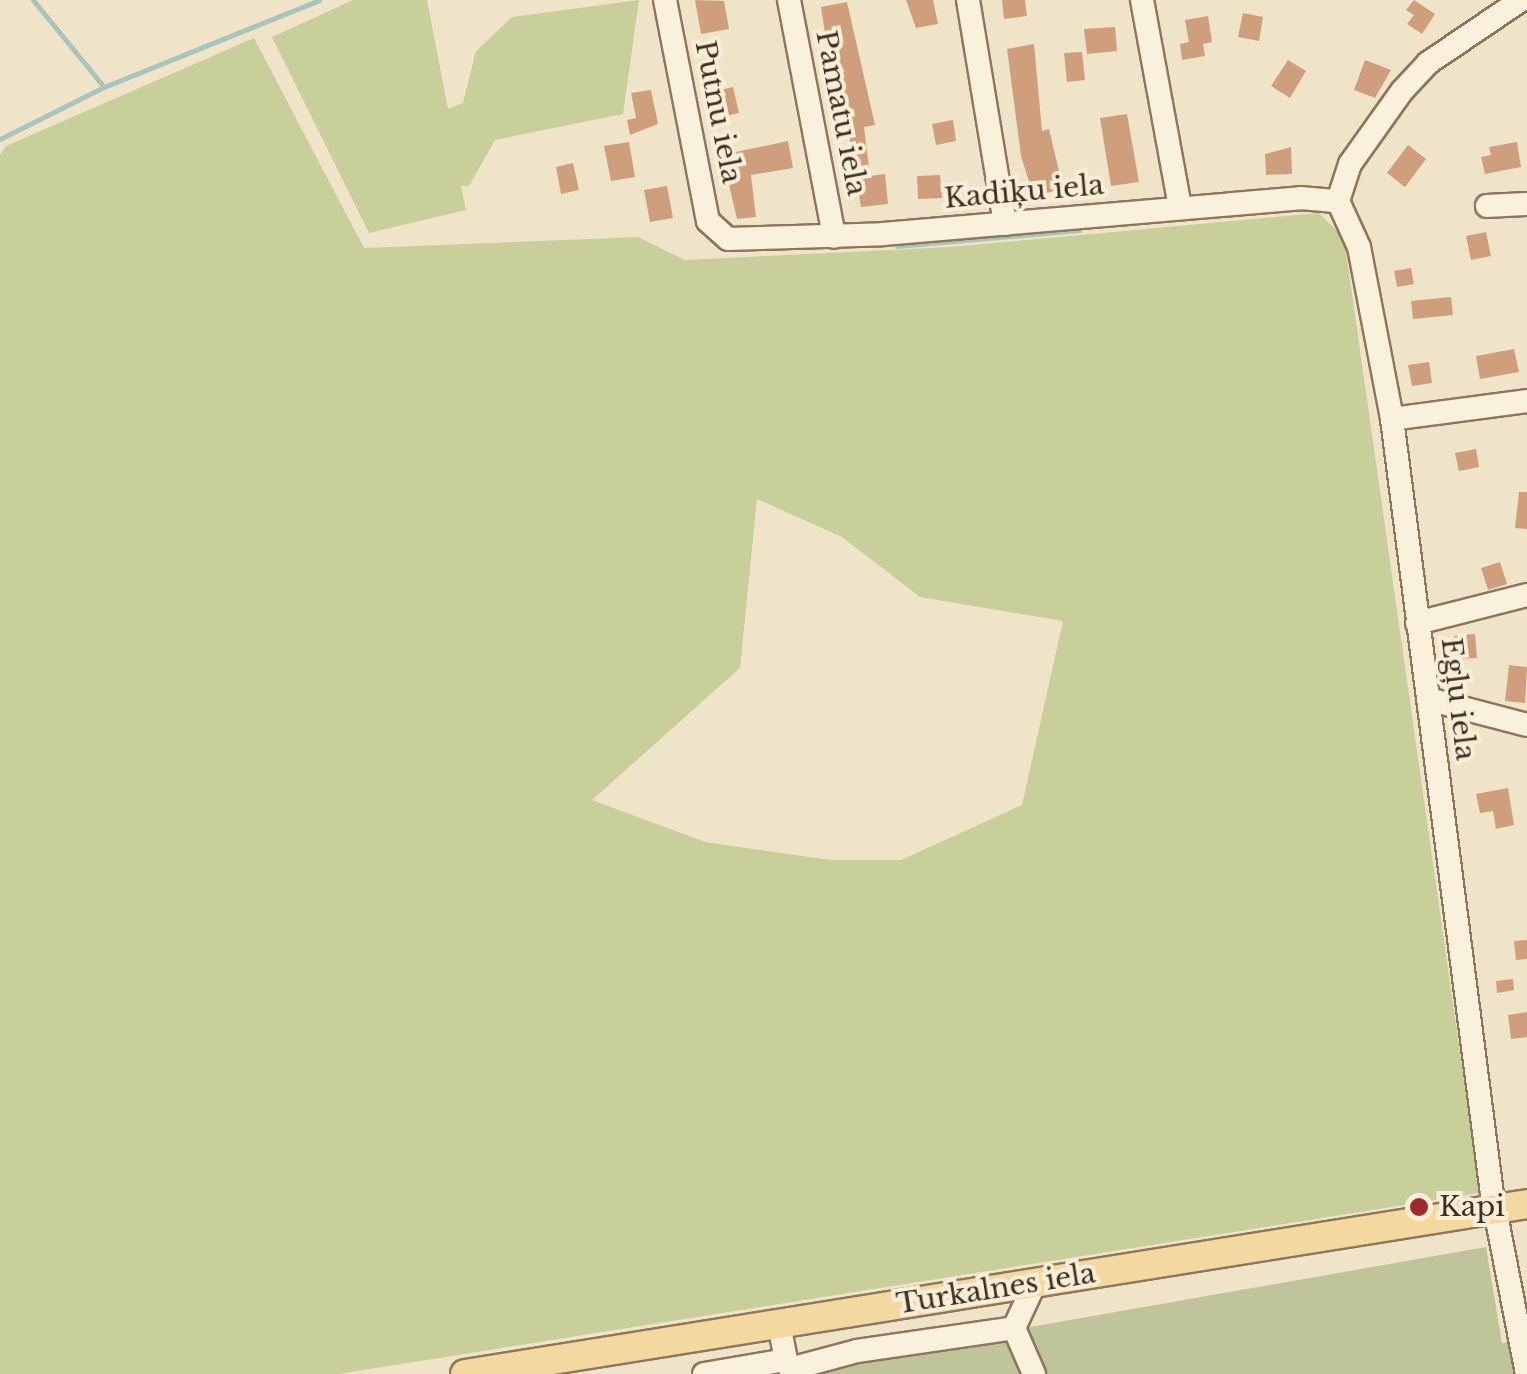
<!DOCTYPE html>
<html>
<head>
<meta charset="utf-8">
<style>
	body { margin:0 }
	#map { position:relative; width:1527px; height:1374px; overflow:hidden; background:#f0e4c8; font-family:"Libre Baskerville",serif }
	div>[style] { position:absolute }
	.green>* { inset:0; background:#c9cf9b }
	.cemetery>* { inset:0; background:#bfc49a }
	.stream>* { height:5px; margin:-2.5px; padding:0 2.5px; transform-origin:2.5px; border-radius:2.5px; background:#a9c4bc }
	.building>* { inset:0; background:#cf9f7d }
	.roads { filter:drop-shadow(2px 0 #8d765c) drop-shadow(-2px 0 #8d765c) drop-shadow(0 2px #8d765c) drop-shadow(0 -2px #8d765c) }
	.minor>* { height:22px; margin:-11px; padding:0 11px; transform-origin:11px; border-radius:11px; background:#faf1dc }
	.major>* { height:28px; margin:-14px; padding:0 14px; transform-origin:14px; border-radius:14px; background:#f3d9a0 }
	.dots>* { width:28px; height:28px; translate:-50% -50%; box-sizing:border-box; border:5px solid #f7eed8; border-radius:50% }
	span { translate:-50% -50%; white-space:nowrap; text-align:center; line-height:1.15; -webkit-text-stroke:8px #f7eed8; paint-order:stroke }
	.street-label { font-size:28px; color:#3d2e20 }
	.poi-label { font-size:28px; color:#3d2e20 }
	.left { translate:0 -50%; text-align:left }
</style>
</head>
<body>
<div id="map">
	<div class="green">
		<i style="clip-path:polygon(353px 0,427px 0,448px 109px,463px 103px,476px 51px,512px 17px,639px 0,623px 114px,495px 140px,469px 186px,461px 186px,466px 210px,369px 233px,272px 37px)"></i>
		<i style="clip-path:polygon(evenodd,254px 38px,364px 248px,638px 237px,685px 260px,950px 247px,1319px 213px,1344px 238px,1480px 1193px,338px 1374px,0 1374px,0 155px,6px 146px,254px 38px,757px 499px,842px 537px,920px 597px,1063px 621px,1022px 805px,901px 860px,831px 860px,705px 842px,592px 800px,740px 668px,757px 499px)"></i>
	</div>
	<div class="cemetery">
		<i style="clip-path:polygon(1486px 1247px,1502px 1343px,1527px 1341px,1527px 1374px,763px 1374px)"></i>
	</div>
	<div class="stream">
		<i style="left:33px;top:0;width:112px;rotate:50.8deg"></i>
		<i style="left:0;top:139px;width:116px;rotate:-26.6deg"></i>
		<i style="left:104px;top:87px;width:232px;rotate:-22deg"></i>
		<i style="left:897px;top:246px;width:183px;rotate:-5deg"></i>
	</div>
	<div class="building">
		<i style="clip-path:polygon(695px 0,724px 1px,729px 29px,701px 34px)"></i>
		<i style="clip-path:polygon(906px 0,933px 0,938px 24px,916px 28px)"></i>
		<i style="clip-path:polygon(1002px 0,1025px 0,1027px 16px,1004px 19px)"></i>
		<i style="clip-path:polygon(1414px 0,1435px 14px,1422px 34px,1407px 24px,1414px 15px,1406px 10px)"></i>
		<i style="clip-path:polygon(847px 2px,875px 125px,864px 127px,870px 176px,885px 174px,888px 204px,861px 207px,841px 85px,833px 87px,821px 7px)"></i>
		<i style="clip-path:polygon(1243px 13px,1263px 17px,1259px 41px,1238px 37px)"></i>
		<i style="clip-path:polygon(1208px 16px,1212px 42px,1203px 44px,1205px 56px,1182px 60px,1180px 44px,1189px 42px,1185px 20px)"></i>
		<i style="clip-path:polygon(1115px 27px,1117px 51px,1087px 54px,1084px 29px)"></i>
		<i style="clip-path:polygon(1034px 44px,1042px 131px,1049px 129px,1063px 188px,1034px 197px,1021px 156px,1007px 49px)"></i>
		<i style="clip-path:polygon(1082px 52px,1085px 80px,1067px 82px,1064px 53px)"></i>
		<i style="clip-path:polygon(1288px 60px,1306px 71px,1290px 98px,1271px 86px)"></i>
		<i style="clip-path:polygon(1365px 60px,1391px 70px,1375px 98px,1354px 90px)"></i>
		<i style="clip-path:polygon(733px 87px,739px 113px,717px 118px,712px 92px)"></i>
		<i style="clip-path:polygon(651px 90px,658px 124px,630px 135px,627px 120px,636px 118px,631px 93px)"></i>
		<i style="clip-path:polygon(1127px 114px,1139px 182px,1111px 186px,1100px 118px)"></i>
		<i style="clip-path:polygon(953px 120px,956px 141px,936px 145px,932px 124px)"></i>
		<i style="clip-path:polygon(788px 141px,793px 168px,751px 175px,756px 217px,737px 219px,722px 155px)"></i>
		<i style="clip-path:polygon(629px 142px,635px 177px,611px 181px,604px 146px)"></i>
		<i style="clip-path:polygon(1517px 142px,1521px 167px,1485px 174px,1481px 157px,1491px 155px,1489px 147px)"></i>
		<i style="clip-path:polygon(1408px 145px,1426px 159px,1405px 187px,1387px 173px)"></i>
		<i style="clip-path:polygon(1291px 147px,1292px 174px,1266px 175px,1265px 154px)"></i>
		<i style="clip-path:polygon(573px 163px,579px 190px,561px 194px,556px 167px)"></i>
		<i style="clip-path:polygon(940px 175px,942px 198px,918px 199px,917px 176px)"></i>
		<i style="clip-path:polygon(667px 186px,673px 218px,650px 222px,644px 190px)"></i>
		<i style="clip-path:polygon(1486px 232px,1491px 256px,1471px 260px,1466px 236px)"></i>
		<i style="clip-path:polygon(1411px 268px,1414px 284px,1397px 287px,1394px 271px)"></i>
		<i style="clip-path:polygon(1451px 297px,1453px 315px,1413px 319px,1411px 301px)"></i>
		<i style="clip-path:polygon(1514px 349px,1519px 372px,1480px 379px,1476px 356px)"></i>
		<i style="clip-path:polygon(1429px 362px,1432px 383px,1412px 386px,1408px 365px)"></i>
		<i style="clip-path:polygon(1476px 449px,1479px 467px,1459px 471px,1455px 453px)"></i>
		<i style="clip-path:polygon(1519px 492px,1527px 492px,1527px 529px,1515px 528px)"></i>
		<i style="clip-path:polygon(1500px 562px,1507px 584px,1488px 590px,1481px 568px)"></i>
		<i style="clip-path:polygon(1475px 634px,1477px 658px,1456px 659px,1454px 636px)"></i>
		<i style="clip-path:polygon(1509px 665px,1527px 667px,1525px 703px,1505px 701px)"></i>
		<i style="clip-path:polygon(1508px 788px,1514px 825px,1496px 829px,1493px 811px,1480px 813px,1476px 794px)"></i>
		<i style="clip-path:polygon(1527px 940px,1527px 959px,1516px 960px,1514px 941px)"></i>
		<i style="clip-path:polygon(1513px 979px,1514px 990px,1497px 993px,1496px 981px)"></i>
		<i style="clip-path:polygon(1527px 1012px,1527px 1037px,1511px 1039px,1508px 1015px)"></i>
	</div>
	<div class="roads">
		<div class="minor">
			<i style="left:665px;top:0;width:225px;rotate:79deg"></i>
			<i style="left:708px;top:221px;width:27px;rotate:42deg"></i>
			<i style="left:728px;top:239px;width:155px;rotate:-1.8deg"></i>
			<i style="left:883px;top:234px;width:419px;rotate:-4.9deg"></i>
			<i style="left:1300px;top:198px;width:38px;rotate:5deg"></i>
			<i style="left:789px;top:0;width:241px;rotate:79.2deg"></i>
			<i style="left:968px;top:0;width:227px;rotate:80.6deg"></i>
			<i style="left:1142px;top:0;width:211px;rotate:79.6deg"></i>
			<i style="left:1338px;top:201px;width:51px;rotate:65.5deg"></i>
			<i style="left:1359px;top:247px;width:175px;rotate:79.1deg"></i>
			<i style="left:1392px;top:419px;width:781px;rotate:82.65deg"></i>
			<i style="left:1492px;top:1194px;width:183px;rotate:79deg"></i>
			<i style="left:1338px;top:201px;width:39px;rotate:-72deg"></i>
			<i style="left:1350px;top:164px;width:90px;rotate:-54.5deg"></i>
			<i style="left:1402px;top:91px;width:38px;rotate:-47deg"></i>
			<i style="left:1428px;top:63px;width:112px;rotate:-34.1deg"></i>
			<i style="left:1487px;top:206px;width:40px;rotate:-2.9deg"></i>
			<i style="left:1392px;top:419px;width:136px;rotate:-7.6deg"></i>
			<i style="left:1417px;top:623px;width:114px;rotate:-14.3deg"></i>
			<i style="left:1428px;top:699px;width:102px;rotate:14.7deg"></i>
			<i style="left:1014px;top:1328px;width:50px;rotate:66.5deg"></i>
			<i style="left:790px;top:1369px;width:69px;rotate:-15deg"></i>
			<i style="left:857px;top:1351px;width:159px;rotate:-8.3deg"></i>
			<i style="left:1014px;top:1328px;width:50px;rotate:-65deg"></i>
			<i style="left:704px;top:1374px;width:83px;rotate:-9.7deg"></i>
			<i style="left:786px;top:1360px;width:38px;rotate:-101deg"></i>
		</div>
		<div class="major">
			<i style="left:465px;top:1374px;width:1076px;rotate:-9.09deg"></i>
		</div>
	</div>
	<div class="dots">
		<i style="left:1419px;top:1207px;background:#9e2a2b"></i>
	</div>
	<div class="street-label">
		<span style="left:718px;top:112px;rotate:79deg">Putnu iela</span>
		<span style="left:841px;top:113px;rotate:79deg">Pamatu iela</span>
		<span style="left:1024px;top:192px;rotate:-5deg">Kadiķu iela</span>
		<span style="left:1458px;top:699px;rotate:83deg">Egļu iela</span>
		<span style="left:996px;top:1289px;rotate:-9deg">Turkalnes iela</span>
	</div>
	<div class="poi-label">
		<span class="left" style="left:1439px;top:1207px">Kapi</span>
	</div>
</div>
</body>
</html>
